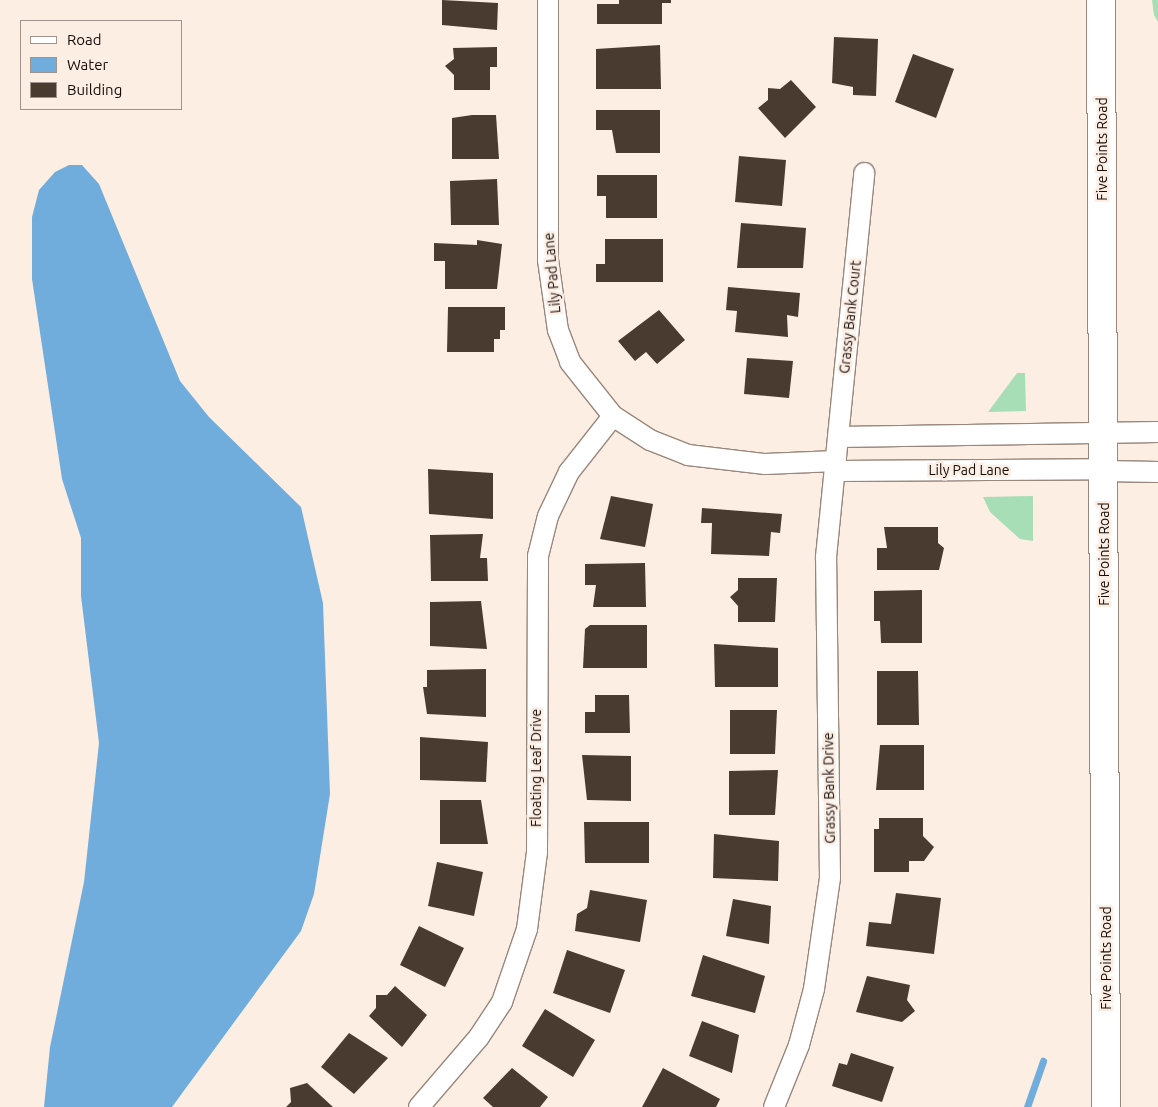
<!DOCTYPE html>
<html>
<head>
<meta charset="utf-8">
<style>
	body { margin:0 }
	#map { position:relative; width:1158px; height:1107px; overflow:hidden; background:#fdeee4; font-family:Ubuntu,sans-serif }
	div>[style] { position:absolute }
	.green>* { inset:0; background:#a8deb5 }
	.water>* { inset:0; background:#70addd }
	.stream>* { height:7px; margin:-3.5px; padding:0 3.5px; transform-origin:3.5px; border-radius:3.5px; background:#70addd }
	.building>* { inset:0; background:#4a3b31 }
	.roads { filter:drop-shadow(1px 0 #98877c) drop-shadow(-1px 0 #98877c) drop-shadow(0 1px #98877c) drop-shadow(0 -1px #98877c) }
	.street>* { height:20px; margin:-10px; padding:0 10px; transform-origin:10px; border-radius:10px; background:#fff }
	.secondary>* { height:28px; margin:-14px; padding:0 14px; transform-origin:14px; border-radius:14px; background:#fff }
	span { translate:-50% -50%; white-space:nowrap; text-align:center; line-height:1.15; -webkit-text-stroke:5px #fdeee4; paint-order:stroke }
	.street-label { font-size:14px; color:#130c09 }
	.legend { position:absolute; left:20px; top:20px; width:162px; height:90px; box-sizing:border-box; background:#fdeee4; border:1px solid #9f948c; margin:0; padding:6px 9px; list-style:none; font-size:15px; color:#130c09 }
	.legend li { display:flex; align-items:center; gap:10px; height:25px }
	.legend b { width:25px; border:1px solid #9f948c }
</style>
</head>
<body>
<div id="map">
	<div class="green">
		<i style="clip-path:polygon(1152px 0,1158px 0,1158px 22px,1154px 15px)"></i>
		<i style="clip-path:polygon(1017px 373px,1025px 373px,1026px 411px,988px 412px)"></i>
		<i style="clip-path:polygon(1033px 496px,1033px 541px,1020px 539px,990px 512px,983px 497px)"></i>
	</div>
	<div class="water">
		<i style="clip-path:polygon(69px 165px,82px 165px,99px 184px,180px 381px,209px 417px,301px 507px,323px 603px,330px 794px,314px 894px,301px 931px,172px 1107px,44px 1107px,50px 1047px,84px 882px,99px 743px,81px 596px,81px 538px,62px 479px,32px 279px,32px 217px,39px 190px,55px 172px)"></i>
	</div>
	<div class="stream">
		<i style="left:1027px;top:1107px;width:49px;rotate:-70.8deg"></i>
	</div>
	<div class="building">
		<i style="clip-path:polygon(442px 0,498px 3px,497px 30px,442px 25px)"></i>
		<i style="clip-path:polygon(619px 0,671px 0,671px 3px,662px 3px,662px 24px,597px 24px,597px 4px,619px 4px)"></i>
		<i style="clip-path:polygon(834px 37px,878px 39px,876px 96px,853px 95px,853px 87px,832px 83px)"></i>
		<i style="clip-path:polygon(660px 45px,661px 89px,596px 89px,596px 49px)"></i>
		<i style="clip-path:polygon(497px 47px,497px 67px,490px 67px,490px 90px,454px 90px,454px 75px,445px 66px,454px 59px,453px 48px)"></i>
		<i style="clip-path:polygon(913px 54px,954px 69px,936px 118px,895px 102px)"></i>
		<i style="clip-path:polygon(791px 80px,816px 107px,785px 138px,758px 108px,768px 100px,768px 88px,780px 89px)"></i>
		<i style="clip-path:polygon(596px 110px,660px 110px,660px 153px,616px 153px,612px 130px,596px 130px)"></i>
		<i style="clip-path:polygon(472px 115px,496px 115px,499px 159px,452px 159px,452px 118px)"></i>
		<i style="clip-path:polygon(739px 156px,786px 160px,782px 206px,735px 202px)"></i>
		<i style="clip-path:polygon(597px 175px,657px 175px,657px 218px,606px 218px,606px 196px,597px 196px)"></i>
		<i style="clip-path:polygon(497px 179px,499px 225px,451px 225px,450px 181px)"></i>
		<i style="clip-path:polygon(741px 223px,806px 228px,803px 268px,737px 268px)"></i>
		<i style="clip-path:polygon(605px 239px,663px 239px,663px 282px,596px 282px,596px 264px,605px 264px)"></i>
		<i style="clip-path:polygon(477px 240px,502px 244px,497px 289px,445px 289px,445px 261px,434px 261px,434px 243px,477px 245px)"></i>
		<i style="clip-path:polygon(728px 287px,800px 293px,798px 317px,787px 315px,788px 337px,735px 332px,737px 311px,726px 310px)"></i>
		<i style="clip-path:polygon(448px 307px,505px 307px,505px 330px,500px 330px,500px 339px,494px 339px,494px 352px,447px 352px)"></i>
		<i style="clip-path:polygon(659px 310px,685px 340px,657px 364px,646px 352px,635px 361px,618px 341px)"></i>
		<i style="clip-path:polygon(747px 358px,793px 361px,789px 398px,744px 394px)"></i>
		<i style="clip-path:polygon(428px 469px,493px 473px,493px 519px,429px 514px)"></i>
		<i style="clip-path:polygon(611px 496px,653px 504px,645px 547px,600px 539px)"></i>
		<i style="clip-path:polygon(702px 508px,782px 514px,780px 533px,771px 532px,769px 556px,711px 554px,712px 523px,701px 523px)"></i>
		<i style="clip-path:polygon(884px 527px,938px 527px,938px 543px,944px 548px,939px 570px,877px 570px,877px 548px,887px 548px)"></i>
		<i style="clip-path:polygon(483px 534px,480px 558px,487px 558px,488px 581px,431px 581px,430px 535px)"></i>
		<i style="clip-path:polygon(645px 563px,646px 607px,593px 607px,596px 585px,585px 585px,585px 564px)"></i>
		<i style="clip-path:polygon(738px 578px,777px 578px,775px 622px,738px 622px,738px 606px,730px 597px,738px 590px)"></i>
		<i style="clip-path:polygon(922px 590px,922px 643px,881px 643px,880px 621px,874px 621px,874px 591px)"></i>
		<i style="clip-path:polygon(481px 601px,487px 649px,430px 646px,430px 602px)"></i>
		<i style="clip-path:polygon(590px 625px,647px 625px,647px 668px,583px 668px,585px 629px)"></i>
		<i style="clip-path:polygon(714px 644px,778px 648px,778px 687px,715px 687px)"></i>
		<i style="clip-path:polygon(486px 669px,486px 717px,427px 714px,423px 687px,427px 687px,427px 670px)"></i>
		<i style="clip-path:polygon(877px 671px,918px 671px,919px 725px,877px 725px)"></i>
		<i style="clip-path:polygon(595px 695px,629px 695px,630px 733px,585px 733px,585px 712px,595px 712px)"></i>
		<i style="clip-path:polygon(730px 710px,777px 710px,775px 754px,730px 754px)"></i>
		<i style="clip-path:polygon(420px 737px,488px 742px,486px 782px,420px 780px)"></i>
		<i style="clip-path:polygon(880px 745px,924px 745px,924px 790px,876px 790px)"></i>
		<i style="clip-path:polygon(582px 755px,631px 756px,631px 801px,587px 800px)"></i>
		<i style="clip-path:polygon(778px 770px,775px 815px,729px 815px,729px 771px)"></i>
		<i style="clip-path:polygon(440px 800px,481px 800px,488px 844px,440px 844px)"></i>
		<i style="clip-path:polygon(879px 818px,923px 818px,923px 836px,934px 847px,924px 861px,909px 861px,909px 872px,874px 872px,874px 829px,879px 829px)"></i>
		<i style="clip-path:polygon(584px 822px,649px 822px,649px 863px,585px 863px)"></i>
		<i style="clip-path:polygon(714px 834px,779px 841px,778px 881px,713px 878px)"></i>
		<i style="clip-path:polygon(437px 862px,483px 872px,474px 916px,428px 906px)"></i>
		<i style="clip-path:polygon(590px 890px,647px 900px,640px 942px,575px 931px,577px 914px,587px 908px)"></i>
		<i style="clip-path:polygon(896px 893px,941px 898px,934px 954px,866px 946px,869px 922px,891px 924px)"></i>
		<i style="clip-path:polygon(733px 899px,771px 906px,769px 944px,726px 936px)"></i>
		<i style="clip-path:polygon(419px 926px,464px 948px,445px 987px,400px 965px)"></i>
		<i style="clip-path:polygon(567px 950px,625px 970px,610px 1013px,553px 993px)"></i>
		<i style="clip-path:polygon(703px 955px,765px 976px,755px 1013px,691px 996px)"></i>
		<i style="clip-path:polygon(867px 976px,910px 985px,907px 1000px,915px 1011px,902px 1022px,856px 1012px)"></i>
		<i style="clip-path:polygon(395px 986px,427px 1015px,402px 1047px,369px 1016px,376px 1008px,376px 995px,387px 995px)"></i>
		<i style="clip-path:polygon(545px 1009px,595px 1040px,573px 1077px,522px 1046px)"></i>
		<i style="clip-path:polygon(702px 1021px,739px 1035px,732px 1073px,689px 1056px)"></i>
		<i style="clip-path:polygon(349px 1033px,388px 1058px,354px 1094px,321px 1067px)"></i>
		<i style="clip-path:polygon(851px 1053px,894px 1067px,882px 1102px,832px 1086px,839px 1063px,847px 1065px)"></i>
		<i style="clip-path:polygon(512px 1068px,548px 1097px,540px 1107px,493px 1107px,483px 1098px)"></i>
		<i style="clip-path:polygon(663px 1068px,720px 1099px,716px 1107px,642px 1107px)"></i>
		<i style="clip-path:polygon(307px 1083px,333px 1107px,286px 1107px,291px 1102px,290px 1088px)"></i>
	</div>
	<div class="roads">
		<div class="street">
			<i style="left:548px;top:0;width:260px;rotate:90deg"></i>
			<i style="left:548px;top:260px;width:71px;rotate:81.9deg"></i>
			<i style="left:558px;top:330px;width:34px;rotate:69deg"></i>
			<i style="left:570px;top:362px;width:69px;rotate:51.5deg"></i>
			<i style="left:613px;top:416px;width:44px;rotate:33deg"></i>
			<i style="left:650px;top:440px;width:41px;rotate:21.5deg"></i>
			<i style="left:688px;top:455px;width:78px;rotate:6.7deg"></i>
			<i style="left:765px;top:464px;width:71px;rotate:-2.4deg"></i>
			<i style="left:838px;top:437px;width:320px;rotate:-0.9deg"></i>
			<i style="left:835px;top:471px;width:268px;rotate:-0.4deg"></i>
			<i style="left:1103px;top:471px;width:55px;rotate:1deg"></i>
			<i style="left:419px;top:1107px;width:92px;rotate:-49.4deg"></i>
			<i style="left:479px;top:1037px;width:42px;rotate:-56.7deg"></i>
			<i style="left:502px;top:1002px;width:77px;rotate:-71.1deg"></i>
			<i style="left:527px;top:929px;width:78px;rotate:-82.6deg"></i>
			<i style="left:537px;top:852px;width:296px;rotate:-89.8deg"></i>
			<i style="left:538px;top:556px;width:41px;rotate:-76deg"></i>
			<i style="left:548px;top:516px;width:49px;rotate:-64.5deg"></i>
			<i style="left:569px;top:472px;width:71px;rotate:-51.8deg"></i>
			<i style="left:774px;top:1107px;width:67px;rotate:-68deg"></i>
			<i style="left:799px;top:1045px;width:58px;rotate:-75deg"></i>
			<i style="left:814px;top:989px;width:112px;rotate:-81.8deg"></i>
			<i style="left:830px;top:878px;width:321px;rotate:-90.7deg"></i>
			<i style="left:826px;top:557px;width:386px;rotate:-84.3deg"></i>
		</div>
		<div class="secondary">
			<i style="left:1101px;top:0;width:1107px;rotate:89.74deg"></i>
		</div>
	</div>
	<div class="street-label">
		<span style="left:1102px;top:149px;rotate:-90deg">Five Points Road</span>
		<span style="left:552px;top:273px;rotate:-95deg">Lily Pad Lane</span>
		<span style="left:850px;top:317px;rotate:-84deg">Grassy Bank Court</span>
		<span style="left:969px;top:470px">Lily Pad Lane</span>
		<span style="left:1104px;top:554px;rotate:-90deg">Five Points Road</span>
		<span style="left:536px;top:768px;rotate:-90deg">Floating Leaf Drive</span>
		<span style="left:829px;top:788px;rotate:-91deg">Grassy Bank Drive</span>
		<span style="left:1106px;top:958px;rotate:-90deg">Five Points Road</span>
	</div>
	<ul class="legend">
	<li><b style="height:6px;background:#fff"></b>Road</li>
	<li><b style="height:14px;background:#70addd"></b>Water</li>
	<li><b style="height:14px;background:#4a3b31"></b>Building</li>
	</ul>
</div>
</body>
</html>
